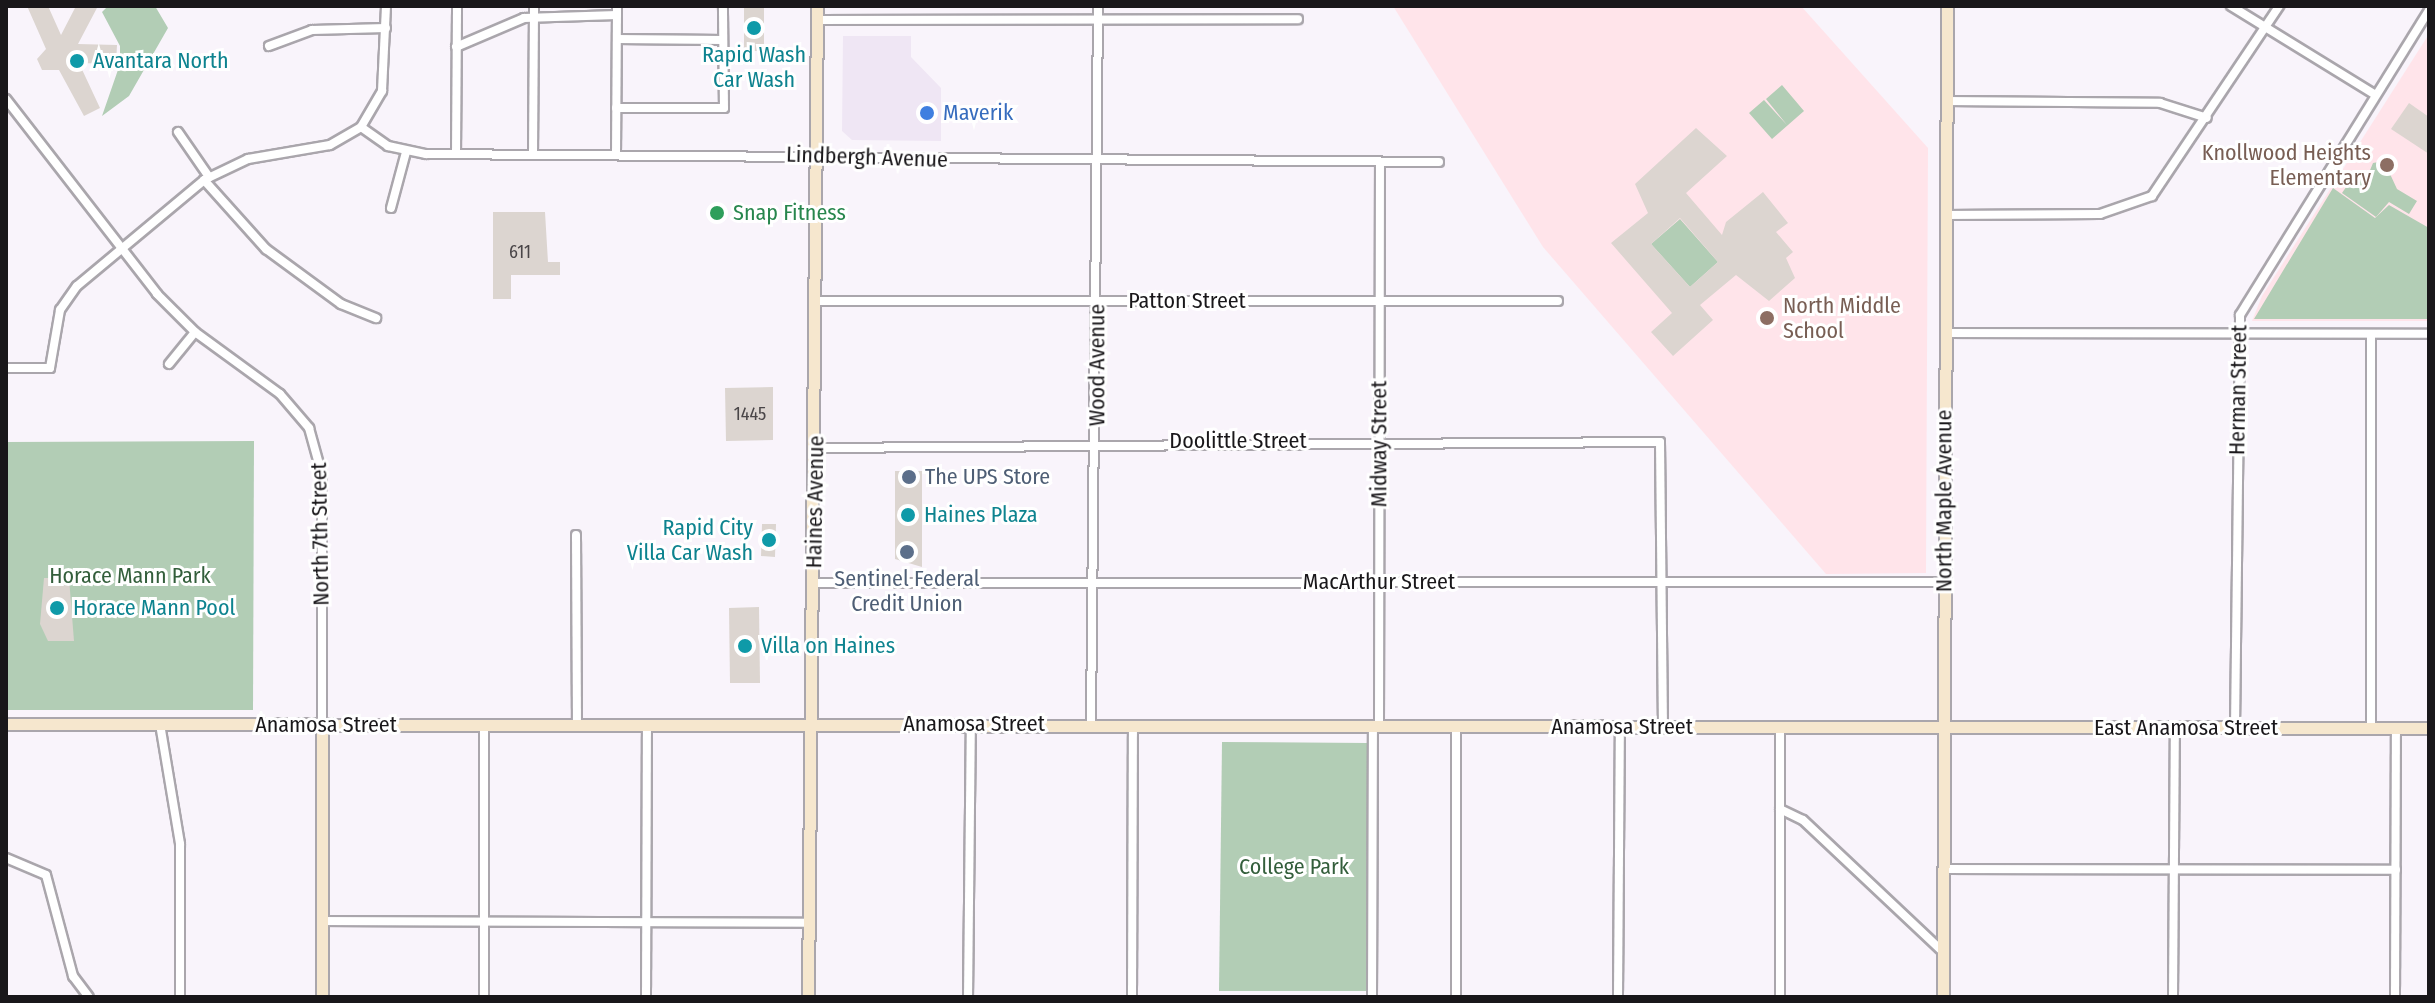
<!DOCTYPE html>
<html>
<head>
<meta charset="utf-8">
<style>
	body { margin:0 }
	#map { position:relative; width:2435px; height:1003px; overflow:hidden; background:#f9f4fb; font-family:"Fira Sans Condensed",sans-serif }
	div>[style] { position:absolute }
	.built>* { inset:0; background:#efe6f4 }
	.education>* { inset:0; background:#ffe4ea }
	.green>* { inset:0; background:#b2cdb5 }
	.building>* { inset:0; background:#dcd5d0 }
	.roads { filter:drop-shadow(2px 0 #aaa6ac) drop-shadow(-2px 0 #aaa6ac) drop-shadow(0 2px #aaa6ac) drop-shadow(0 -2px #aaa6ac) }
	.street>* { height:8px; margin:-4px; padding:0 4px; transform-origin:4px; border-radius:4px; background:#fff }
	.secondary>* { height:11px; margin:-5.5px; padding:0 5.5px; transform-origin:5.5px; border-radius:5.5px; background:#f6e7ce }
	.dots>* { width:22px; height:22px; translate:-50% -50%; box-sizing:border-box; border:4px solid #fff; border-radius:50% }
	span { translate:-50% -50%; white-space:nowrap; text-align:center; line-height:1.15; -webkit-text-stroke:6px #fff; paint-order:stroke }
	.number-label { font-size:18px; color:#4a4648 }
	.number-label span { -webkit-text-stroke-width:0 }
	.culture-label { font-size:22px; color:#0d838f }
	.left { translate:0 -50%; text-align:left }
	.right { translate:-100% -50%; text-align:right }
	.shop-label { font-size:22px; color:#366cbe }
	.education-label { font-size:22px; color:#785e54 }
	.street-label { font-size:22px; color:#19171a }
	.leisure-label { font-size:22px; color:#27864d }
	.service-label { font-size:22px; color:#4e5e75 }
	.park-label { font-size:22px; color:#335e3b }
	.frame { position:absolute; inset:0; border:8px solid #19171a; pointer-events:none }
</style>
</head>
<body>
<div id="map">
	<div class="built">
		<i style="clip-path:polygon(843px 36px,911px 36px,911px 57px,941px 88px,941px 141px,852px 140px,842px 131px)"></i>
	</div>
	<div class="education">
		<i style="clip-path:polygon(1393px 6px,1801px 6px,1928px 148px,1926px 573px,1826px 574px,1543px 247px)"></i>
		<i style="clip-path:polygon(2429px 34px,2429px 321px,2252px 321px,2262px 296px)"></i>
	</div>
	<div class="green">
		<i style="clip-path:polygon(108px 6px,155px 6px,168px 28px,129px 96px,102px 116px,120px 64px,120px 46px,102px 12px)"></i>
		<i style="clip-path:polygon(1782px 85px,1804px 111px,1772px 139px,1749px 113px,1764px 100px,1787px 125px,1766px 99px)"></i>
		<i style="clip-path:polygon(2384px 161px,2397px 189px,2417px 201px,2409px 214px,2389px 202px,2376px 217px,2342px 193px,2353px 177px,2366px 180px,2373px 163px)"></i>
		<i style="clip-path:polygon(2333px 188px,2375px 218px,2389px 205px,2429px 228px,2429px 319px,2254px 319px)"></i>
		<i style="clip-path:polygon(1680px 219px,1718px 262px,1690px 287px,1651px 244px)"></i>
		<i style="clip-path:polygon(254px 441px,253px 710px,6px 710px,6px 442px)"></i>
		<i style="clip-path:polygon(1222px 742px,1368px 743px,1367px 991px,1219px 991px)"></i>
	</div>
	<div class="building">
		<i style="clip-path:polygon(27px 6px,48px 6px,61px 35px,76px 6px,98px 6px,78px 44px,117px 45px,116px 64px,79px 63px,100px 108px,84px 116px,59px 70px,42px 70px,37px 59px,46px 49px)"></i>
		<i style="clip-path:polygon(744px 6px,764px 6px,764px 51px,744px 51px)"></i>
		<i style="clip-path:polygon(2409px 103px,2429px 117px,2429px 154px,2391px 129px)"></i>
		<i style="clip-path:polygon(evenodd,1696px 128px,1727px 156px,1686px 193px,1722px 235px,1726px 222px,1763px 192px,1788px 223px,1776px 232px,1793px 252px,1786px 258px,1795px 278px,1769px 301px,1736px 275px,1700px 305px,1713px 320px,1673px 356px,1651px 332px,1672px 313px,1611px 243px,1648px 213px,1635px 184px,1696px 128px,1680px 218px,1718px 262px,1690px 287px,1651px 244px,1680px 218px)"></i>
		<i style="clip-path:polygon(493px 212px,545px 212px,548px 262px,560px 262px,560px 275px,511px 275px,511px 299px,493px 299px)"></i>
		<i style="clip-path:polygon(773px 387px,773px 440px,726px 441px,725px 388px)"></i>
		<i style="clip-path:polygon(895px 471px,922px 471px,922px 567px,895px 559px)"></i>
		<i style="clip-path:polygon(762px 524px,776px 524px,775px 557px,761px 556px)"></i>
		<i style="clip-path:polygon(44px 578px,69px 578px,74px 641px,48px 641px,40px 624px)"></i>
		<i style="clip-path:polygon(759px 607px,760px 683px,730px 683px,729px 608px)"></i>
	</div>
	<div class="roads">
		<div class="street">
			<i style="left:2231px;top:6px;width:168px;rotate:31.6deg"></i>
			<i style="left:817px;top:20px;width:481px;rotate:-0.1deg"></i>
			<i style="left:617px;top:39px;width:106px;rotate:0.5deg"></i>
			<i style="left:269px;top:46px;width:46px;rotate:-20.4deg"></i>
			<i style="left:312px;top:30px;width:74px;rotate:-1.5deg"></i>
			<i style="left:456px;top:47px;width:74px;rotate:-23.1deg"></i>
			<i style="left:524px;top:18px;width:93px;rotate:-1.8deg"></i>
			<i style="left:6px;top:99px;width:247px;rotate:52.2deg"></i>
			<i style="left:157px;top:294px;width:54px;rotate:45deg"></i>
			<i style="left:195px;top:332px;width:105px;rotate:36.1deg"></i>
			<i style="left:280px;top:394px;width:45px;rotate:49.5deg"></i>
			<i style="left:309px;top:428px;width:49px;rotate:74.5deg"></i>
			<i style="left:322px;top:475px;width:249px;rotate:90deg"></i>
			<i style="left:1946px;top:101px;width:214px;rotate:0.5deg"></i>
			<i style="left:2160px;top:103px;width:49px;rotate:17.7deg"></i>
			<i style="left:616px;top:108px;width:108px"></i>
			<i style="left:724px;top:108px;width:102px;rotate:-90.6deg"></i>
			<i style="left:361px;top:127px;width:33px;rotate:35deg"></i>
			<i style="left:388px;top:146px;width:39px;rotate:12deg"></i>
			<i style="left:426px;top:154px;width:1013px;rotate:0.45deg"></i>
			<i style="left:178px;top:132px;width:55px;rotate:55.4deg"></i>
			<i style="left:456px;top:154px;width:148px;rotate:-89.6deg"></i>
			<i style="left:533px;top:154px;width:148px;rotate:-89.6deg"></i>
			<i style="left:616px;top:154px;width:148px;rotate:-89.6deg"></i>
			<i style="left:204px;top:180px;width:93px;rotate:48.1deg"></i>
			<i style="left:266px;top:249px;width:93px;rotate:36.3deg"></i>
			<i style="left:341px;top:304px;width:38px;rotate:22deg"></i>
			<i style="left:391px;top:208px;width:58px;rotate:-75deg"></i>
			<i style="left:1946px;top:215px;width:154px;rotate:-0.4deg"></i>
			<i style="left:2100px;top:214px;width:55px;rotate:-19.1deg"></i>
			<i style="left:2152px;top:196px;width:229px;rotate:-56.2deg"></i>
			<i style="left:817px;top:301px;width:741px"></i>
			<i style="left:1945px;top:333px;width:484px;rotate:0.1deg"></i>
			<i style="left:2371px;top:335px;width:393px;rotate:90deg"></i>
			<i style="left:169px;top:364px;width:41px;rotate:-50.9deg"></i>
			<i style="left:6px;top:368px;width:44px"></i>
			<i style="left:50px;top:368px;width:59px;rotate:-80.2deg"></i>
			<i style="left:60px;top:310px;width:29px;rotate:-55deg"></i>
			<i style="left:77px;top:286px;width:165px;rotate:-39.8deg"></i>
			<i style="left:204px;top:180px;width:49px;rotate:-25.5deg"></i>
			<i style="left:248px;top:159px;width:83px;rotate:-9.7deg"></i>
			<i style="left:330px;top:145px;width:36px;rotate:-30deg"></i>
			<i style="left:361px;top:127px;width:42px;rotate:-59.7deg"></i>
			<i style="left:382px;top:91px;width:85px;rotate:-87.3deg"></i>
			<i style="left:816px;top:448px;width:844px;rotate:-0.41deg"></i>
			<i style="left:1660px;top:442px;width:285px;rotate:89.4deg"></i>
			<i style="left:576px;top:535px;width:189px;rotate:89.7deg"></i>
			<i style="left:813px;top:583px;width:1131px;rotate:-0.05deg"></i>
			<i style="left:160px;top:724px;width:122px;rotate:80.5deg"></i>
			<i style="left:180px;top:844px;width:153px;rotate:90deg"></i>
			<i style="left:1091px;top:724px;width:718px;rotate:-89.44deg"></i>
			<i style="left:1379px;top:726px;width:564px;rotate:-89.9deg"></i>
			<i style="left:2235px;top:728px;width:413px;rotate:-89.3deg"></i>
			<i style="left:2240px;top:315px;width:359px;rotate:-58.2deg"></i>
			<i style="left:1780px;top:809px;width:25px;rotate:26deg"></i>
			<i style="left:1803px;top:820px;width:192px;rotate:43.3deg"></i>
			<i style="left:6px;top:858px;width:43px;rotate:23deg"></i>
			<i style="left:46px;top:875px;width:105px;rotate:75deg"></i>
			<i style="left:73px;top:976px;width:26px;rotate:53deg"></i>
			<i style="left:1943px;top:869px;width:453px;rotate:0.1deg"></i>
			<i style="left:322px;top:921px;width:486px;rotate:0.2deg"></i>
			<i style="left:484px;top:997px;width:272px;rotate:-90deg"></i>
			<i style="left:646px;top:997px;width:273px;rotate:-89.8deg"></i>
			<i style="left:968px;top:997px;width:274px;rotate:-89.4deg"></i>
			<i style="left:1132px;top:997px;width:272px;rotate:-89.8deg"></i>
			<i style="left:1372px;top:997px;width:271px;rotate:-89.8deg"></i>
			<i style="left:1456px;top:997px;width:270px;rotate:-90deg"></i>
			<i style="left:1618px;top:997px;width:270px;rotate:-89.6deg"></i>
			<i style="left:1780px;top:997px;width:270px;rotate:-90deg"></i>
			<i style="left:2173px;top:997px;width:269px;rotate:-89.6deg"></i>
			<i style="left:2395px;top:997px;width:269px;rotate:-89.8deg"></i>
		</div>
		<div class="secondary">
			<i style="left:6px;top:724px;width:2423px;rotate:0.09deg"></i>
			<i style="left:322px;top:997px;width:273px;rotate:-90deg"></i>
			<i style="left:808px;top:997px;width:991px;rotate:-89.48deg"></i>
			<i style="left:1943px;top:997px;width:991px;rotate:-89.77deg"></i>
		</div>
	</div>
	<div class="dots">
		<i style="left:754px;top:28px;background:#0f9aa8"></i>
		<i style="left:77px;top:61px;background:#0f9aa8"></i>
		<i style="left:927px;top:113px;background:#3f7fe0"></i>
		<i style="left:2387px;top:165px;background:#8d6e63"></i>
		<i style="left:717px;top:213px;background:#2e9e5b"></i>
		<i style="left:1767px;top:318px;background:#8d6e63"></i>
		<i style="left:909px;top:477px;background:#5c6f8a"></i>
		<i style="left:908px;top:515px;background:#0f9aa8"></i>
		<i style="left:769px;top:540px;background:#0f9aa8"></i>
		<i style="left:907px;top:552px;background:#5c6f8a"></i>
		<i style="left:57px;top:608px;background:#0f9aa8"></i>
		<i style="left:745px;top:646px;background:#0f9aa8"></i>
	</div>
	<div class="number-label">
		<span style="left:520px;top:252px">611</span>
		<span style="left:750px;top:414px">1445</span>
	</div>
	<div class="culture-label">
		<span style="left:754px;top:67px">Rapid Wash<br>Car Wash</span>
		<span class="left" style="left:93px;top:61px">Avantara North</span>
		<span class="left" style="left:924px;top:515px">Haines Plaza</span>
		<span class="right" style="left:753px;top:540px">Rapid City<br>Villa Car Wash</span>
		<span class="left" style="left:73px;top:608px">Horace Mann Pool</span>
		<span class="left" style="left:761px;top:646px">Villa on Haines</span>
	</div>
	<div class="shop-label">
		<span class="left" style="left:943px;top:113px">Maverik</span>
	</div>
	<div class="education-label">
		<span class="right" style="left:2371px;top:165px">Knollwood Heights<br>Elementary</span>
		<span class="left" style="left:1783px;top:318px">North Middle<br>School</span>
	</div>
	<div class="street-label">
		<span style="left:867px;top:157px;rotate:2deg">Lindbergh Avenue</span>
		<span style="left:1187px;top:301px">Patton Street</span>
		<span style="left:1097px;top:365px;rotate:-90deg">Wood Avenue</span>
		<span style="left:2238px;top:390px;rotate:-89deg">Herman Street</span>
		<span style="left:1238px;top:441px">Doolittle Street</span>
		<span style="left:1379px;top:444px;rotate:-90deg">Midway Street</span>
		<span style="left:1944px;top:501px;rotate:-90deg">North Maple Avenue</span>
		<span style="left:815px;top:502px;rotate:-89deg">Haines Avenue</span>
		<span style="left:320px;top:534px;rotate:-91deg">North 7th Street</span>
		<span style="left:1379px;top:582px">MacArthur Street</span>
		<span style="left:974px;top:724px">Anamosa Street</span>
		<span style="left:326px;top:725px">Anamosa Street</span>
		<span style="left:1622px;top:727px">Anamosa Street</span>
		<span style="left:2186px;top:728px">East Anamosa Street</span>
	</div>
	<div class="leisure-label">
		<span class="left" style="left:733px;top:213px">Snap Fitness</span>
	</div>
	<div class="service-label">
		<span class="left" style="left:925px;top:477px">The UPS Store</span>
		<span style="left:907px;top:591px">Sentinel Federal<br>Credit Union</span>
	</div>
	<div class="park-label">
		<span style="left:130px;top:576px">Horace Mann Park</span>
		<span style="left:1294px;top:867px">College Park</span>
	</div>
	<div class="frame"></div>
</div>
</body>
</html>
